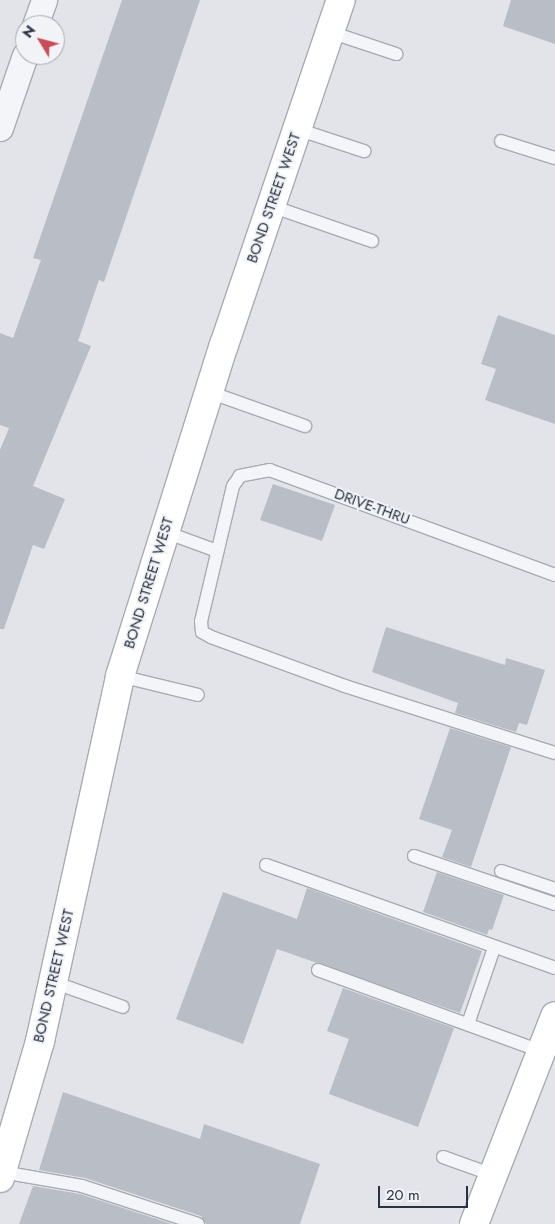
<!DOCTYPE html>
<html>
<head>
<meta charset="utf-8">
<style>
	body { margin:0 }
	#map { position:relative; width:555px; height:1224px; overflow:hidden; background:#e2e4e9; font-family:Jost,sans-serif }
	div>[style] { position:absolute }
	.building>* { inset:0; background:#b9bdc6 }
	.roads { filter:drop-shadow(1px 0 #a7abb3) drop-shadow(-1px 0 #a7abb3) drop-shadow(0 1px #a7abb3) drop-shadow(0 -1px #a7abb3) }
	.service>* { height:12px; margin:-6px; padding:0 6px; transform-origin:6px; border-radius:6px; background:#f4f5f8 }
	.minor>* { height:25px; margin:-12.5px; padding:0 12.5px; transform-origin:12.5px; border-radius:12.5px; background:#f4f5f8 }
	.primary>* { height:28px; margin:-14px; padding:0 14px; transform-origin:14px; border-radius:14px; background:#fff }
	span { translate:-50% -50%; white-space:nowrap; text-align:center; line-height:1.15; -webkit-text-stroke:4px #f1f3f7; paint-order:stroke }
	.street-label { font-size:15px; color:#2a3141 }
	.north { position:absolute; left:15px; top:15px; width:50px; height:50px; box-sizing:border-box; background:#f1f3f7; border:1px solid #a1a5ae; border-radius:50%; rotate:307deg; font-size:14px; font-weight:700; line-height:20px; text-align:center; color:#2a3141 }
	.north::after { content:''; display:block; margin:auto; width:18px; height:22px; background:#c94c56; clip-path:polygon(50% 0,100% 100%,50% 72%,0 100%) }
	.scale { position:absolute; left:378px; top:1186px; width:90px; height:22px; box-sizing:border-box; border:2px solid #2a3141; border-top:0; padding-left:6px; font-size:15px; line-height:18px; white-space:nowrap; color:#2a3141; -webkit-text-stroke:4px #f1f3f7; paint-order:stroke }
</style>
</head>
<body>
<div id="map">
	<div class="building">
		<i style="clip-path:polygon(122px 0,200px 0,104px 282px,99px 280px,78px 341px,91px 346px,33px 486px,65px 499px,44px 549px,33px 545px,4px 629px,0 629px,0 450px,9px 428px,0 425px,0 333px,13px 338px,41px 260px,33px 258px)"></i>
		<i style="clip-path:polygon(511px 0,555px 0,555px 44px,503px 26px)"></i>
		<i style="clip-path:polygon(498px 315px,555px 335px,555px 424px,485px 400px,496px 369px,481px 364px)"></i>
		<i style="clip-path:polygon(273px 484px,335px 505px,322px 541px,260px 520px)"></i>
		<i style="clip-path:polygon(386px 627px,505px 665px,506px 658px,545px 670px,527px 725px,519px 723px,516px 732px,455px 713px,458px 703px,372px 672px)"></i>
		<i style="clip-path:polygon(450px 728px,511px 747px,471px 867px,442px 857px,452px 830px,419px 819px)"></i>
		<i style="clip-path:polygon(437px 872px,504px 895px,492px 930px,489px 929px,487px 935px,423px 912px)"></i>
		<i style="clip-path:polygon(307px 888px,482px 951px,460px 1013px,277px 949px,243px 1044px,176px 1019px,223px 892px,297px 919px)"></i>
		<i style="clip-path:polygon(343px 988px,454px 1028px,418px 1127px,329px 1094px,349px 1039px,327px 1031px)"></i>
		<i style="clip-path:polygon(63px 1092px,200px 1139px,204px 1124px,320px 1164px,300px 1224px,206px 1224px,201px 1216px,85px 1178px,39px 1170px)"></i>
		<i style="clip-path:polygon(33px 1186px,80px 1194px,172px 1224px,19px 1224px)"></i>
	</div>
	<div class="roads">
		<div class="service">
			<i style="left:330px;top:32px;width:70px;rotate:18.4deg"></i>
			<i style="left:297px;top:129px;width:71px;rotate:18.2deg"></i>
			<i style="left:501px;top:141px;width:57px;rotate:17.5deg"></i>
			<i style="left:271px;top:206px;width:107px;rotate:19.1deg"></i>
			<i style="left:209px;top:392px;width:102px;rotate:19.5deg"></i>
			<i style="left:165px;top:532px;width:55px;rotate:20.1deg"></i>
			<i style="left:555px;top:575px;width:304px;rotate:-159.8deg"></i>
			<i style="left:270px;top:470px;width:31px;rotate:169deg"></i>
			<i style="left:240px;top:476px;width:12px;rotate:125deg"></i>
			<i style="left:233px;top:486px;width:139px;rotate:103.3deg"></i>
			<i style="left:201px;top:621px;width:11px;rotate:85deg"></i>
			<i style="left:202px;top:632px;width:10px;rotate:29deg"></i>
			<i style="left:211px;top:637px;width:143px;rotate:20.1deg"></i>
			<i style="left:345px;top:686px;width:220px;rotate:17.7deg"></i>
			<i style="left:120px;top:676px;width:80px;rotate:13.7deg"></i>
			<i style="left:414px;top:856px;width:149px;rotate:18.8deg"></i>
			<i style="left:266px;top:865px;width:307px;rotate:19.6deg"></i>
			<i style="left:501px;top:871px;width:57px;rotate:18.4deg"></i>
			<i style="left:318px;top:970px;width:237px;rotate:20deg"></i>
			<i style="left:53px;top:982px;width:74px;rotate:19.7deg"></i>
			<i style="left:468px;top:1024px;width:80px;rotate:-71.1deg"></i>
			<i style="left:443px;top:1157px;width:53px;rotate:19.8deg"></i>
			<i style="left:2px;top:1172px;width:81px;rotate:9.9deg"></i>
			<i style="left:82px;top:1186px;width:122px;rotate:18.1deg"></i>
		</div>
		<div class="minor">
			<i style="left:35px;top:25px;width:27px;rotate:-70deg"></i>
			<i style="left:0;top:128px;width:77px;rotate:-71.1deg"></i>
		</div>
		<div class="primary">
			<i style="left:0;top:1178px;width:143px;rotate:-73.7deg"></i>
			<i style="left:40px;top:1041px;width:374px;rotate:-77.6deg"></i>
			<i style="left:120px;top:676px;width:347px;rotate:-72.6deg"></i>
			<i style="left:224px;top:345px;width:364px;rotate:-71.3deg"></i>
			<i style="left:474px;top:1224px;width:223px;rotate:-68.7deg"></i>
		</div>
	</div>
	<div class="street-label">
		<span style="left:274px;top:198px;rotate:-71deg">BOND STREET WEST</span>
		<span style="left:372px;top:507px;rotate:20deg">DRIVE-THRU</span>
		<span style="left:149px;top:583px;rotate:-73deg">BOND STREET WEST</span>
		<span style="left:54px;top:976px;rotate:-77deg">BOND STREET WEST</span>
	</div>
	<div class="north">N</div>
	<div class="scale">20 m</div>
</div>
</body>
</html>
